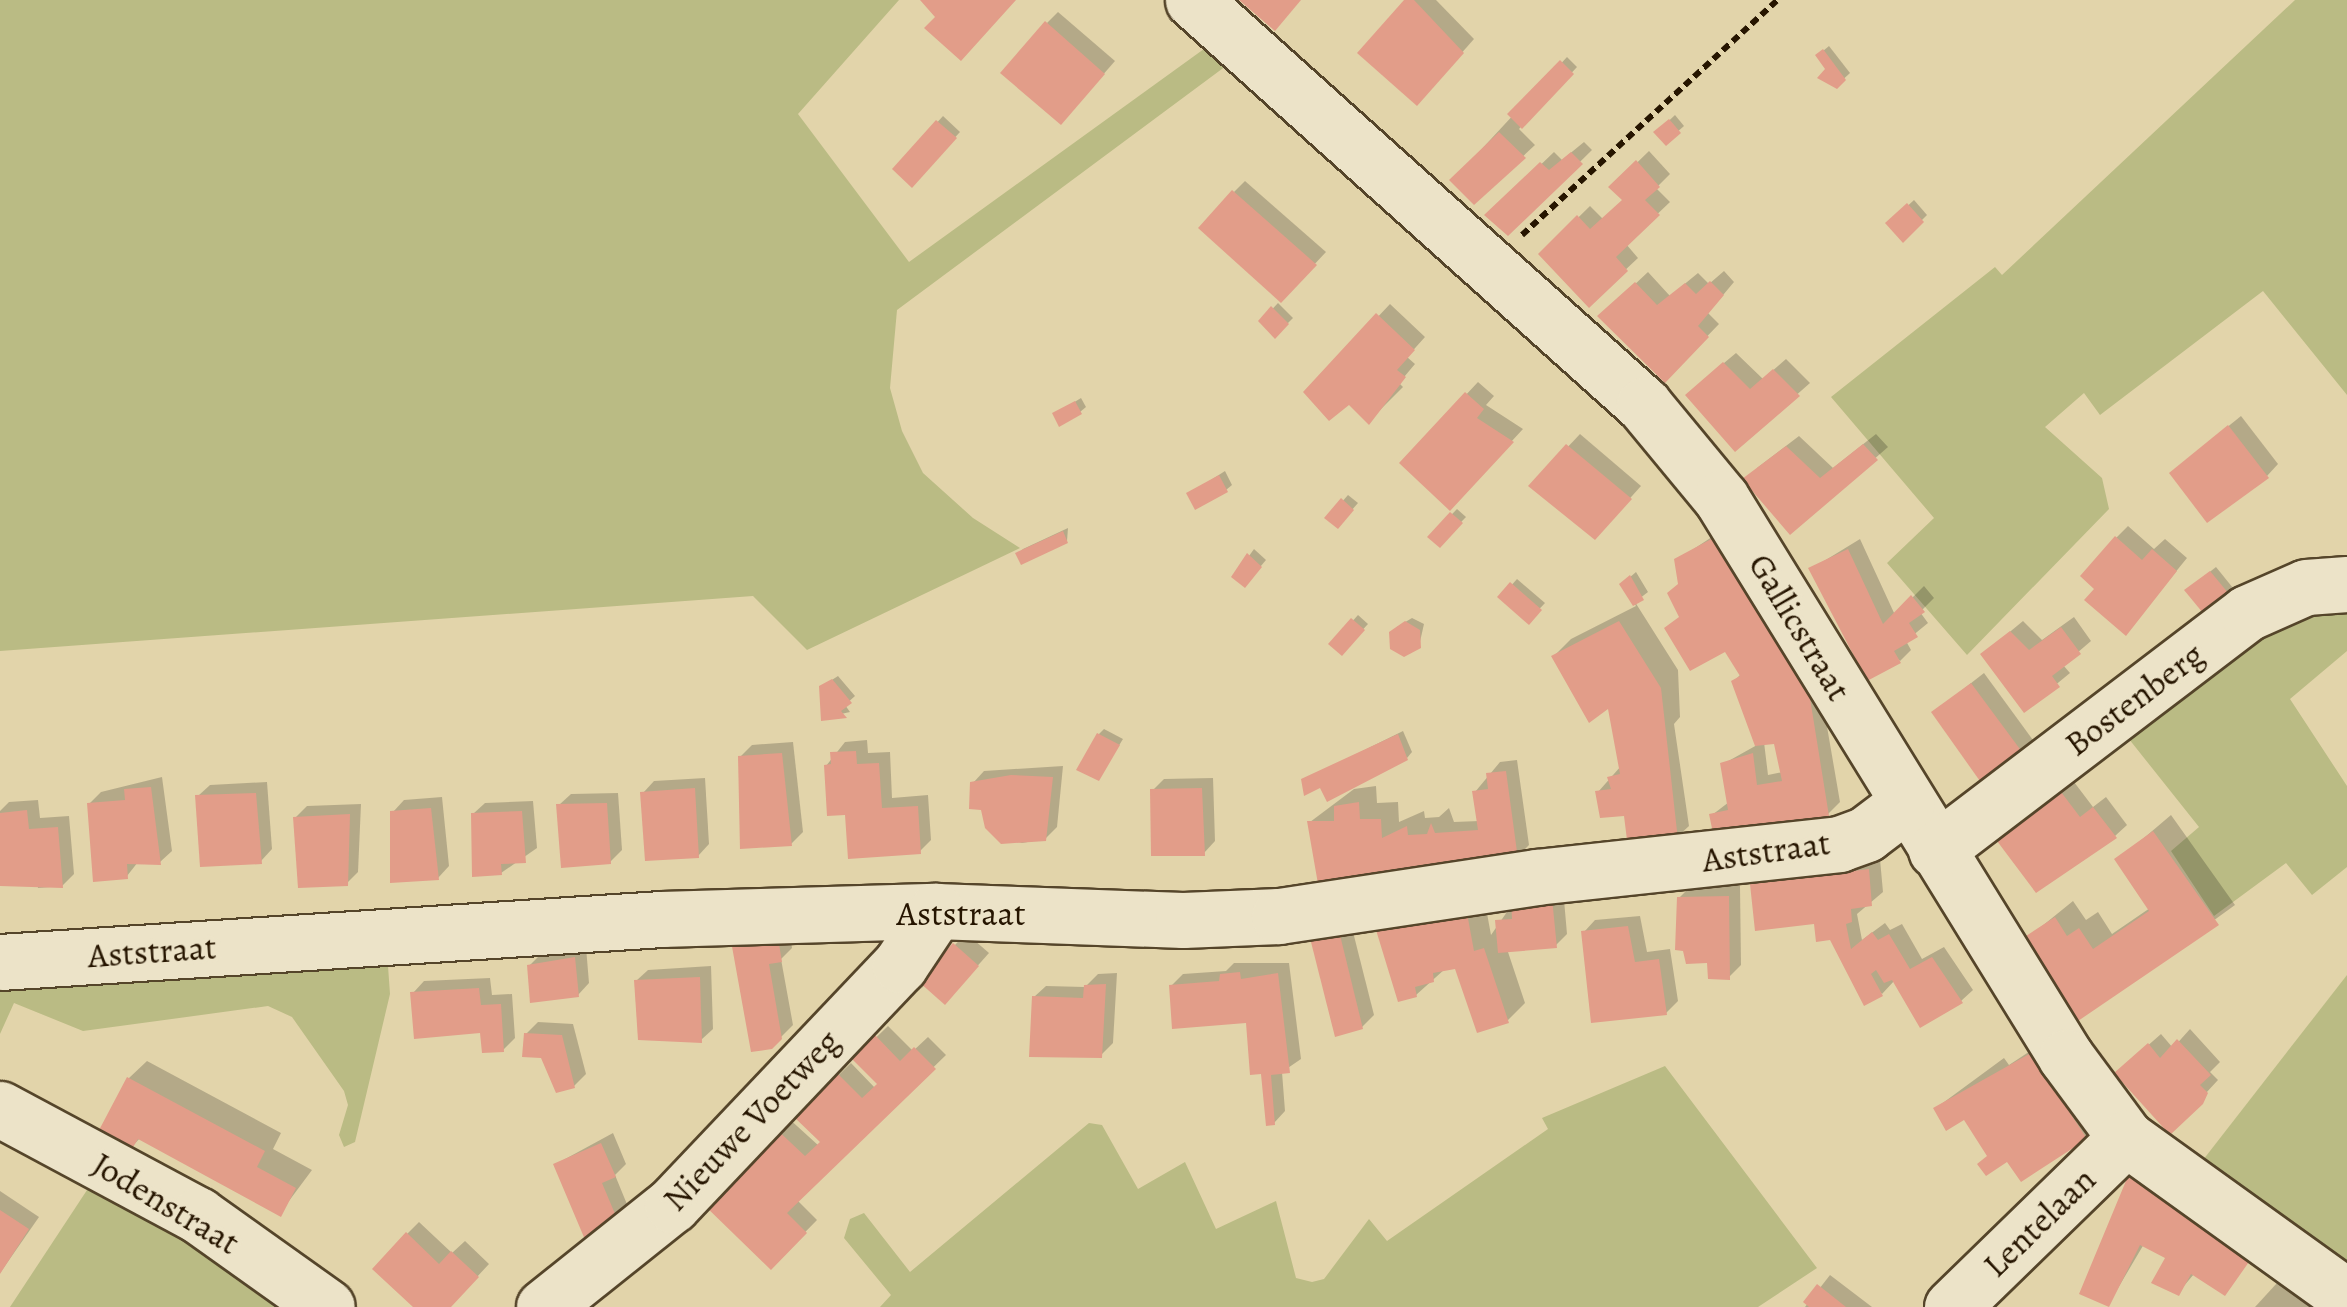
<!DOCTYPE html>
<html>
<head>
<meta charset="utf-8">
<style>
	body { margin:0 }
	#map { position:relative; width:2347px; height:1307px; overflow:hidden; background:#e2d4aa; font-family:Alegreya,serif }
	div>[style] { position:absolute }
	.green>* { inset:0; background:#babb84 }
	.shadow>* { inset:0; background:#0003 }
	.building>* { inset:0; background:#e29d89 }
	.path>* { height:6px; margin-top:-3px; transform-origin:0; background:repeating-linear-gradient(90deg,#261500 0 8px,transparent 0 13px) }
	.roads { filter:drop-shadow(2px 0 #55452a) drop-shadow(-2px 0 #55452a) drop-shadow(0 2px #55452a) drop-shadow(0 -2px #55452a) }
	.minor>* { height:55px; margin:-27.5px; padding:0 27.5px; transform-origin:27.5px; border-radius:27.5px; background:#ece3c8 }
	span { translate:-50% -50%; white-space:nowrap; text-align:center; line-height:1.15; -webkit-text-stroke:8px #ece3c8; paint-order:stroke }
	.street-label { font-size:35px; color:#261500 }
</style>
</head>
<body>
<div id="map">
	<div class="green">
		<i style="clip-path:polygon(0 0,899px 0,798px 114px,909px 262px,1215px 41px,1234px 60px,897px 310px,890px 388px,902px 431px,923px 473px,973px 518px,1020px 548px,807px 650px,753px 596px,0 651px)"></i>
		<i style="clip-path:polygon(2295px 0,2347px 0,2347px 395px,2263px 291px,2100px 415px,2084px 393px,2045px 427px,2102px 478px,2109px 509px,1967px 655px,1887px 563px,1934px 518px,1831px 397px,1995px 267px,2002px 275px)"></i>
		<i style="clip-path:polygon(2347px 606px,2347px 651px,2290px 699px,2347px 786px,2347px 867px,2312px 895px,2286px 863px,2214px 916px,2171px 851px,2199px 827px,2121px 729px,2292px 614px)"></i>
		<i style="clip-path:polygon(387px 952px,390px 994px,355px 1142px,344px 1147px,339px 1135px,348px 1105px,344px 1091px,292px 1017px,268px 1006px,83px 1031px,14px 1003px,0 1034px,0 982px)"></i>
		<i style="clip-path:polygon(2347px 975px,2347px 1277px,2196px 1169px)"></i>
		<i style="clip-path:polygon(1665px 1066px,1817px 1268px,1758px 1307px,880px 1307px,891px 1295px,844px 1238px,850px 1219px,864px 1213px,910px 1272px,1089px 1123px,1102px 1125px,1138px 1189px,1185px 1162px,1216px 1229px,1276px 1201px,1296px 1278px,1312px 1282px,1324px 1279px,1369px 1219px,1387px 1241px,1548px 1129px,1542px 1118px)"></i>
		<i style="clip-path:polygon(91px 1184px,246px 1276px,286px 1307px,10px 1307px)"></i>
	</div>
	<div class="shadow">
		<i style="clip-path:polygon(1407px 0,1436px 0,1474px 39px,1428px 91px)"></i>
		<i style="clip-path:polygon(1058px 12px,1115px 61px,1072px 110px,1047px 23px)"></i>
		<i style="clip-path:polygon(1829px 46px,1850px 73px,1836px 86px,1823px 51px)"></i>
		<i style="clip-path:polygon(1567px 57px,1577px 67px,1519px 129px,1535px 145px,1474px 202px,1453px 180px)"></i>
		<i style="clip-path:polygon(1675px 115px,1684px 126px,1666px 142px,1657px 132px)"></i>
		<i style="clip-path:polygon(943px 116px,960px 132px,912px 184px,895px 169px)"></i>
		<i style="clip-path:polygon(1584px 142px,1592px 150px,1508px 233px,1488px 215px,1554px 152px,1562px 160px)"></i>
		<i style="clip-path:polygon(1649px 151px,1670px 174px,1656px 188px,1670px 202px,1626px 244px,1638px 258px,1589px 304px,1541px 254px,1590px 206px,1603px 219px,1625px 199px,1612px 187px)"></i>
		<i style="clip-path:polygon(1245px 181px,1326px 252px,1281px 300px,1234px 192px)"></i>
		<i style="clip-path:polygon(1914px 200px,1927px 215px,1903px 239px,1888px 224px)"></i>
		<i style="clip-path:polygon(1724px 271px,1734px 282px,1708px 313px,1719px 324px,1665px 380px,1601px 316px,1648px 272px,1670px 296px,1698px 273px,1709px 284px)"></i>
		<i style="clip-path:polygon(1278px 303px,1293px 318px,1275px 336px,1261px 321px)"></i>
		<i style="clip-path:polygon(1390px 304px,1425px 337px,1407px 357px,1415px 364px,1399px 383px,1403px 387px,1369px 421px,1349px 402px,1307px 392px)"></i>
		<i style="clip-path:polygon(1736px 353px,1763px 379px,1786px 359px,1810px 383px,1735px 449px,1700px 383px)"></i>
		<i style="clip-path:polygon(1478px 382px,1494px 396px,1486px 405px,1523px 429px,1461px 496px,1402px 463px)"></i>
		<i style="clip-path:polygon(1081px 398px,1086px 407px,1080px 412px,1055px 414px)"></i>
		<i style="clip-path:polygon(2241px 416px,2278px 464px,2267px 476px,2184px 462px)"></i>
		<i style="clip-path:polygon(1580px 434px,1641px 486px,1606px 525px,1532px 485px)"></i>
		<i style="clip-path:polygon(1876px 434px,1888px 447px,1791px 532px,1757px 468px,1799px 436px,1833px 468px)"></i>
		<i style="clip-path:polygon(1225px 471px,1232px 485px,1226px 490px,1189px 494px)"></i>
		<i style="clip-path:polygon(1348px 495px,1358px 503px,1338px 526px,1328px 518px)"></i>
		<i style="clip-path:polygon(1457px 509px,1466px 517px,1440px 544px,1431px 536px)"></i>
		<i style="clip-path:polygon(2128px 526px,2154px 549px,2165px 539px,2187px 558px,2126px 633px,2098px 588px,2116px 538px)"></i>
		<i style="clip-path:polygon(evenodd,1727px 527px,1819px 680px,1840px 802px,1822px 820px,1712px 815px,1729px 802px,1723px 764px,1757px 745px,1734px 681px,1741px 674px,1726px 648px,1682px 617px,1677px 560px,1727px 527px,1776px 741px,1783px 772px,1768px 775px,1764px 742px,1776px 741px)"></i>
		<i style="clip-path:polygon(1068px 528px,1067px 541px,1018px 554px,1023px 549px)"></i>
		<i style="clip-path:polygon(1860px 539px,1895px 615px,1924px 586px,1934px 598px,1920px 612px,1928px 623px,1906px 641px,1911px 650px,1900px 661px,1811px 569px)"></i>
		<i style="clip-path:polygon(1254px 549px,1266px 560px,1249px 580px,1234px 577px)"></i>
		<i style="clip-path:polygon(2216px 567px,2233px 588px,2204px 610px,2193px 585px)"></i>
		<i style="clip-path:polygon(1636px 572px,1648px 592px,1635px 602px,1678px 670px,1680px 717px,1674px 724px,1689px 826px,1677px 837px,1598px 792px,1621px 766px,1610px 704px,1554px 656px,1571px 639px,1636px 606px,1622px 584px)"></i>
		<i style="clip-path:polygon(1517px 579px,1545px 603px,1528px 621px,1501px 597px)"></i>
		<i style="clip-path:polygon(1358px 615px,1368px 624px,1342px 652px,1332px 644px)"></i>
		<i style="clip-path:polygon(2074px 617px,2091px 641px,2063px 665px,2070px 673px,2025px 710px,1983px 654px,2023px 621px,2042px 640px)"></i>
		<i style="clip-path:polygon(1412px 618px,1424px 624px,1419px 646px,1397px 627px)"></i>
		<i style="clip-path:polygon(1984px 673px,2038px 747px,2026px 758px,1934px 712px)"></i>
		<i style="clip-path:polygon(838px 676px,855px 696px,845px 705px,850px 712px,823px 718px,821px 687px)"></i>
		<i style="clip-path:polygon(1104px 729px,1123px 739px,1099px 778px,1099px 734px)"></i>
		<i style="clip-path:polygon(1403px 731px,1412px 752px,1407px 758px,1321px 784px,1304px 780px)"></i>
		<i style="clip-path:polygon(867px 740px,868px 753px,890px 752px,892px 798px,928px 795px,931px 840px,919px 852px,847px 813px,826px 766px,845px 742px)"></i>
		<i style="clip-path:polygon(793px 742px,803px 832px,791px 844px,740px 757px,752px 745px)"></i>
		<i style="clip-path:polygon(1517px 760px,1529px 845px,1517px 857px,1447px 867px,1310px 822px,1354px 789px,1376px 786px,1377px 803px,1398px 802px,1399px 822px,1424px 811px,1425px 818px,1439px 817px,1449px 808px,1454px 822px,1479px 821px,1475px 792px,1500px 762px)"></i>
		<i style="clip-path:polygon(1063px 766px,1057px 827px,1045px 839px,1022px 843px,994px 835px,973px 783px,984px 771px)"></i>
		<i style="clip-path:polygon(162px 777px,172px 851px,160px 862px,138px 862px,127px 876px,89px 804px,101px 792px)"></i>
		<i style="clip-path:polygon(705px 778px,709px 844px,698px 856px,643px 793px,654px 781px)"></i>
		<i style="clip-path:polygon(1213px 778px,1215px 841px,1204px 853px,1153px 790px,1164px 779px)"></i>
		<i style="clip-path:polygon(2071px 778px,2093px 807px,2106px 797px,2127px 825px,2115px 836px,1997px 837px)"></i>
		<i style="clip-path:polygon(267px 782px,272px 849px,261px 861px,198px 796px,210px 785px)"></i>
		<i style="clip-path:polygon(618px 793px,622px 850px,610px 862px,559px 805px,571px 794px)"></i>
		<i style="clip-path:polygon(442px 797px,449px 866px,438px 878px,393px 812px,404px 800px)"></i>
		<i style="clip-path:polygon(38px 800px,40px 818px,69px 816px,74px 874px,62px 886px,38px 888px,37px 880px,1px 883px,0 811px,9px 802px)"></i>
		<i style="clip-path:polygon(533px 801px,537px 848px,501px 873px,473px 814px,485px 803px)"></i>
		<i style="clip-path:polygon(361px 804px,358px 872px,346px 884px,295px 818px,307px 806px)"></i>
		<i style="clip-path:polygon(2171px 815px,2235px 905px,2079px 1018px,2026px 939px,2073px 901px,2086px 920px,2098px 912px,2112px 934px,2150px 908px,2118px 860px)"></i>
		<i style="clip-path:polygon(1880px 859px,1883px 892px,1857px 914px,1862px 940px,1885px 923px,1890px 930px,1902px 924px,1922px 959px,1944px 947px,1973px 990px,1961px 1001px,1895px 980px,1882px 994px,1817px 922px,1753px 885px,1764px 873px)"></i>
		<i style="clip-path:polygon(1691px 886px,1740px 886px,1741px 965px,1729px 977px,1685px 948px,1679px 898px)"></i>
		<i style="clip-path:polygon(1563px 888px,1567px 934px,1555px 946px,1507px 949px,1525px 1003px,1507px 1021px,1456px 967px,1445px 969px,1416px 995px,1378px 930px,1396px 913px,1484px 897px,1491px 935px,1509px 909px)"></i>
		<i style="clip-path:polygon(1640px 916px,1647px 952px,1670px 949px,1678px 1001px,1666px 1013px,1584px 932px,1595px 920px)"></i>
		<i style="clip-path:polygon(1351px 924px,1374px 1015px,1362px 1027px,1313px 938px)"></i>
		<i style="clip-path:polygon(789px 928px,792px 948px,781px 959px,793px 1025px,771px 1047px,733px 942px)"></i>
		<i style="clip-path:polygon(966px 933px,989px 953px,956px 990px,955px 945px)"></i>
		<i style="clip-path:polygon(586px 947px,589px 983px,578px 995px,529px 966px,541px 954px)"></i>
		<i style="clip-path:polygon(1234px 963px,1289px 963px,1301px 1059px,1282px 1072px,1285px 1111px,1274px 1123px,1248px 1021px,1171px 986px,1183px 974px,1226px 971px)"></i>
		<i style="clip-path:polygon(711px 966px,713px 1029px,701px 1040px,636px 981px,648px 970px)"></i>
		<i style="clip-path:polygon(1117px 973px,1113px 1043px,1101px 1055px,1034px 997px,1046px 986px,1085px 987px,1098px 974px)"></i>
		<i style="clip-path:polygon(490px 978px,492px 995px,512px 994px,515px 1038px,503px 1050px,483px 1030px,413px 993px,424px 981px)"></i>
		<i style="clip-path:polygon(538px 1022px,573px 1024px,586px 1074px,574px 1086px,526px 1034px)"></i>
		<i style="clip-path:polygon(888px 1026px,913px 1051px,928px 1037px,946px 1055px,797px 1200px,817px 1220px,771px 1267px,704px 1202px,786px 1116px,819px 1146px,824px 1142px,797px 1116px,851px 1063px,876px 1089px,881px 1084px,855px 1058px)"></i>
		<i style="clip-path:polygon(2190px 1029px,2220px 1062px,2210px 1072px,2218px 1080px,2181px 1120px,2129px 1062px,2161px 1034px,2173px 1048px)"></i>
		<i style="clip-path:polygon(2050px 1038px,2097px 1125px,2085px 1137px,2008px 1158px,1990px 1155px,1965px 1117px,1936px 1108px,2004px 1058px,2009px 1065px)"></i>
		<i style="clip-path:polygon(147px 1061px,281px 1133px,273px 1149px,312px 1170px,280px 1213px,140px 1138px,130px 1149px,129px 1078px)"></i>
		<i style="clip-path:polygon(613px 1133px,626px 1164px,615px 1175px,631px 1214px,619px 1225px,556px 1164px)"></i>
		<i style="clip-path:polygon(2142px 1166px,2260px 1246px,2224px 1293px,2194px 1274px,2178px 1293px,2169px 1257px,2144px 1244px,2108px 1305px,2130px 1178px)"></i>
		<i style="clip-path:polygon(0 1191px,39px 1217px,0 1273px)"></i>
		<i style="clip-path:polygon(419px 1222px,452px 1253px,465px 1241px,489px 1264px,449px 1307px,417px 1307px,407px 1234px)"></i>
		<i style="clip-path:polygon(1830px 1275px,1872px 1307px,1805px 1307px)"></i>
		<i style="clip-path:polygon(2277px 1283px,2320px 1307px,2255px 1307px)"></i>
	</div>
	<div class="building">
		<i style="clip-path:polygon(920px 0,1016px 0,961px 61px,924px 28px,935px 17px)"></i>
		<i style="clip-path:polygon(1239px 0,1301px 0,1275px 31px)"></i>
		<i style="clip-path:polygon(1404px 0,1414px 0,1464px 53px,1417px 106px,1357px 53px)"></i>
		<i style="clip-path:polygon(1045px 21px,1105px 74px,1061px 125px,1000px 73px)"></i>
		<i style="clip-path:polygon(1823px 49px,1846px 80px,1837px 89px,1817px 78px,1825px 69px,1815px 55px)"></i>
		<i style="clip-path:polygon(1560px 60px,1574px 74px,1522px 129px,1507px 114px)"></i>
		<i style="clip-path:polygon(1669px 119px,1681px 133px,1666px 146px,1653px 132px)"></i>
		<i style="clip-path:polygon(936px 120px,957px 138px,912px 188px,892px 169px)"></i>
		<i style="clip-path:polygon(1499px 132px,1526px 158px,1474px 205px,1449px 180px)"></i>
		<i style="clip-path:polygon(1571px 152px,1583px 164px,1508px 236px,1484px 215px,1540px 162px,1549px 170px)"></i>
		<i style="clip-path:polygon(1636px 160px,1660px 187px,1645px 200px,1660px 215px,1616px 257px,1628px 271px,1589px 308px,1538px 254px,1577px 215px,1590px 229px,1622px 200px,1608px 187px)"></i>
		<i style="clip-path:polygon(1232px 190px,1317px 265px,1281px 303px,1198px 228px)"></i>
		<i style="clip-path:polygon(1907px 203px,1924px 222px,1903px 243px,1885px 223px)"></i>
		<i style="clip-path:polygon(1710px 281px,1724px 295px,1698px 326px,1709px 337px,1665px 383px,1597px 316px,1635px 282px,1657px 305px,1685px 283px,1696px 294px)"></i>
		<i style="clip-path:polygon(1271px 306px,1289px 324px,1275px 339px,1258px 321px)"></i>
		<i style="clip-path:polygon(1376px 313px,1415px 350px,1397px 370px,1406px 377px,1369px 425px,1349px 405px,1329px 421px,1303px 392px)"></i>
		<i style="clip-path:polygon(1723px 362px,1750px 389px,1773px 369px,1800px 396px,1735px 452px,1685px 395px)"></i>
		<i style="clip-path:polygon(1465px 392px,1484px 409px,1477px 418px,1514px 442px,1450px 511px,1399px 463px)"></i>
		<i style="clip-path:polygon(1075px 401px,1082px 414px,1059px 427px,1052px 413px)"></i>
		<i style="clip-path:polygon(2228px 425px,2269px 478px,2207px 523px,2169px 473px)"></i>
		<i style="clip-path:polygon(1566px 444px,1632px 499px,1595px 540px,1528px 486px)"></i>
		<i style="clip-path:polygon(1863px 444px,1878px 460px,1790px 535px,1742px 479px,1786px 446px,1820px 478px)"></i>
		<i style="clip-path:polygon(1219px 475px,1228px 492px,1195px 510px,1186px 493px)"></i>
		<i style="clip-path:polygon(1341px 498px,1354px 510px,1338px 529px,1324px 518px)"></i>
		<i style="clip-path:polygon(1450px 512px,1463px 523px,1440px 548px,1427px 537px)"></i>
		<i style="clip-path:polygon(1063px 531px,1068px 543px,1021px 565px,1015px 553px)"></i>
		<i style="clip-path:polygon(2115px 536px,2142px 560px,2152px 549px,2177px 571px,2126px 636px,2084px 600px,2094px 589px,2080px 576px)"></i>
		<i style="clip-path:polygon(1715px 537px,1809px 692px,1829px 816px,1824px 823px,1714px 838px,1709px 814px,1728px 810px,1720px 763px,1753px 753px,1757px 785px,1782px 781px,1774px 744px,1755px 746px,1731px 681px,1740px 676px,1725px 652px,1690px 671px,1664px 628px,1679px 617px,1667px 593px,1678px 584px,1674px 559px)"></i>
		<i style="clip-path:polygon(1848px 549px,1883px 624px,1911px 595px,1925px 612px,1909px 623px,1918px 637px,1894px 651px,1901px 663px,1867px 681px,1808px 568px)"></i>
		<i style="clip-path:polygon(1247px 553px,1262px 567px,1245px 588px,1231px 577px)"></i>
		<i style="clip-path:polygon(2210px 571px,2229px 594px,2203px 613px,2184px 590px)"></i>
		<i style="clip-path:polygon(1630px 575px,1644px 600px,1633px 606px,1619px 584px)"></i>
		<i style="clip-path:polygon(1510px 582px,1542px 610px,1529px 625px,1497px 597px)"></i>
		<i style="clip-path:polygon(1351px 618px,1365px 630px,1342px 656px,1328px 644px)"></i>
		<i style="clip-path:polygon(1405px 621px,1420px 630px,1421px 648px,1404px 657px,1390px 649px,1389px 632px)"></i>
		<i style="clip-path:polygon(1619px 621px,1661px 688px,1678px 840px,1628px 848px,1624px 816px,1600px 818px,1595px 791px,1611px 789px,1607px 777px,1620px 774px,1608px 709px,1589px 723px,1551px 656px)"></i>
		<i style="clip-path:polygon(2061px 627px,2081px 654px,2052px 676px,2060px 687px,2024px 713px,1980px 654px,2010px 631px,2029px 650px)"></i>
		<i style="clip-path:polygon(832px 679px,852px 703px,841px 711px,847px 718px,821px 721px,819px 686px)"></i>
		<i style="clip-path:polygon(1971px 683px,2028px 760px,1987px 791px,1931px 712px)"></i>
		<i style="clip-path:polygon(1097px 733px,1120px 745px,1099px 781px,1076px 770px)"></i>
		<i style="clip-path:polygon(1398px 734px,1408px 760px,1327px 802px,1320px 788px,1304px 796px,1301px 779px)"></i>
		<i style="clip-path:polygon(856px 751px,857px 764px,879px 763px,882px 808px,918px 806px,921px 854px,848px 859px,845px 815px,827px 816px,824px 765px,831px 764px,830px 752px)"></i>
		<i style="clip-path:polygon(782px 753px,792px 846px,740px 849px,738px 756px)"></i>
		<i style="clip-path:polygon(1506px 771px,1518px 859px,1318px 884px,1307px 821px,1334px 821px,1334px 806px,1359px 802px,1360px 819px,1381px 819px,1382px 838px,1407px 826px,1408px 835px,1427px 834px,1431px 823px,1435px 833px,1478px 830px,1472px 791px,1488px 789px,1486px 773px)"></i>
		<i style="clip-path:polygon(1011px 775px,1053px 777px,1046px 841px,1001px 844px,985px 828px,981px 810px,969px 809px,970px 782px)"></i>
		<i style="clip-path:polygon(151px 787px,161px 865px,127px 864px,128px 879px,93px 882px,87px 803px,125px 800px,124px 789px)"></i>
		<i style="clip-path:polygon(695px 788px,699px 858px,645px 861px,640px 792px)"></i>
		<i style="clip-path:polygon(1202px 788px,1205px 856px,1151px 856px,1150px 789px)"></i>
		<i style="clip-path:polygon(2058px 788px,2080px 817px,2093px 807px,2117px 838px,2036px 893px,1994px 837px)"></i>
		<i style="clip-path:polygon(256px 793px,262px 864px,200px 867px,195px 795px)"></i>
		<i style="clip-path:polygon(607px 803px,611px 864px,561px 868px,556px 804px)"></i>
		<i style="clip-path:polygon(431px 808px,439px 880px,390px 883px,390px 811px)"></i>
		<i style="clip-path:polygon(27px 810px,29px 829px,58px 827px,63px 888px,0 886px,0 813px)"></i>
		<i style="clip-path:polygon(522px 811px,526px 863px,501px 864px,502px 875px,472px 877px,471px 813px)"></i>
		<i style="clip-path:polygon(350px 814px,348px 886px,298px 888px,293px 817px)"></i>
		<i style="clip-path:polygon(2153px 831px,2219px 925px,2078px 1021px,2023px 938px,2055px 917px,2067px 936px,2079px 928px,2093px 949px,2149px 911px,2114px 859px)"></i>
		<i style="clip-path:polygon(1869px 869px,1872px 906px,1851px 909px,1852px 922px,1846px 924px,1851px 949px,1872px 932px,1878px 940px,1889px 934px,1910px 969px,1932px 957px,1963px 1003px,1920px 1028px,1892px 980px,1884px 983px,1876px 970px,1871px 974px,1883px 996px,1864px 1006px,1830px 940px,1816px 942px,1814px 924px,1755px 931px,1750px 884px)"></i>
		<i style="clip-path:polygon(1729px 896px,1730px 980px,1708px 979px,1707px 963px,1686px 964px,1683px 951px,1675px 950px,1677px 897px)"></i>
		<i style="clip-path:polygon(1552px 898px,1557px 948px,1498px 953px,1495px 920px,1512px 919px,1511px 901px)"></i>
		<i style="clip-path:polygon(1467px 913px,1474px 951px,1484px 948px,1509px 1023px,1477px 1033px,1455px 969px,1433px 973px,1434px 982px,1415px 987px,1417px 997px,1398px 1002px,1376px 930px)"></i>
		<i style="clip-path:polygon(1628px 926px,1635px 962px,1659px 959px,1667px 1015px,1591px 1023px,1581px 931px)"></i>
		<i style="clip-path:polygon(1340px 935px,1363px 1029px,1335px 1037px,1310px 938px)"></i>
		<i style="clip-path:polygon(778px 938px,782px 962px,769px 964px,782px 1039px,772px 1049px,751px 1052px,731px 941px)"></i>
		<i style="clip-path:polygon(953px 943px,979px 966px,945px 1005px,919px 982px)"></i>
		<i style="clip-path:polygon(575px 957px,579px 997px,530px 1003px,527px 965px)"></i>
		<i style="clip-path:polygon(1240px 972px,1241px 979px,1278px 973px,1290px 1073px,1271px 1075px,1275px 1125px,1266px 1126px,1261px 1074px,1250px 1075px,1246px 1023px,1172px 1029px,1169px 985px,1219px 981px,1220px 974px)"></i>
		<i style="clip-path:polygon(700px 977px,702px 1043px,638px 1040px,634px 980px)"></i>
		<i style="clip-path:polygon(1106px 984px,1102px 1058px,1029px 1057px,1032px 996px,1083px 998px,1084px 985px)"></i>
		<i style="clip-path:polygon(479px 988px,481px 1005px,501px 1004px,504px 1052px,482px 1053px,480px 1033px,414px 1039px,410px 992px)"></i>
		<i style="clip-path:polygon(524px 1033px,562px 1035px,575px 1088px,556px 1093px,541px 1058px,522px 1057px)"></i>
		<i style="clip-path:polygon(875px 1035px,900px 1061px,914px 1047px,936px 1069px,787px 1213px,807px 1233px,771px 1270px,701px 1202px,773px 1126px,805px 1156px,820px 1142px,794px 1117px,837px 1073px,862px 1098px,877px 1084px,851px 1058px)"></i>
		<i style="clip-path:polygon(2177px 1039px,2211px 1075px,2200px 1085px,2208px 1093px,2203px 1104px,2170px 1135px,2114px 1073px,2148px 1043px,2160px 1058px)"></i>
		<i style="clip-path:polygon(2031px 1053px,2087px 1139px,2021px 1182px,2007px 1162px,1986px 1176px,1977px 1164px,1987px 1156px,1964px 1120px,1946px 1131px,1933px 1108px)"></i>
		<i style="clip-path:polygon(127px 1077px,265px 1151px,257px 1167px,296px 1188px,281px 1217px,138px 1139px,130px 1152px,97px 1134px)"></i>
		<i style="clip-path:polygon(601px 1143px,616px 1177px,602px 1183px,621px 1228px,586px 1242px,553px 1164px)"></i>
		<i style="clip-path:polygon(2128px 1176px,2251px 1259px,2225px 1296px,2191px 1274px,2179px 1296px,2151px 1283px,2165px 1258px,2140px 1245px,2109px 1307px,2079px 1294px)"></i>
		<i style="clip-path:polygon(0 1210px,29px 1229px,0 1274px)"></i>
		<i style="clip-path:polygon(406px 1232px,439px 1264px,451px 1251px,479px 1277px,451px 1307px,413px 1307px,372px 1269px)"></i>
		<i style="clip-path:polygon(1817px 1284px,1846px 1307px,1809px 1307px,1803px 1302px)"></i>
	</div>
	<div class="path">
		<i style="left:1522px;top:235px;width:348px;rotate:-42.6deg"></i>
	</div>
	<div class="roads">
		<div class="minor">
			<i style="left:1193px;top:0;width:606px;rotate:41.92deg"></i>
			<i style="left:1644px;top:405px;width:121px;rotate:50.4deg"></i>
			<i style="left:1721px;top:498px;width:657px;rotate:58.32deg"></i>
			<i style="left:2066px;top:1057px;width:101px;rotate:53.5deg"></i>
			<i style="left:2126px;top:1138px;width:272px;rotate:35.7deg"></i>
			<i style="left:1936px;top:850px;width:391px;rotate:-37.3deg"></i>
			<i style="left:2247px;top:613px;width:64px;rotate:-23.8deg"></i>
			<i style="left:2306px;top:587px;width:41px;rotate:-4.2deg"></i>
			<i style="left:0;top:962px;width:662px;rotate:-3.72deg"></i>
			<i style="left:661px;top:919px;width:275px;rotate:-1.7deg"></i>
			<i style="left:936px;top:911px;width:247px;rotate:2.1deg"></i>
			<i style="left:1183px;top:920px;width:96px;rotate:-2.4deg"></i>
			<i style="left:1279px;top:916px;width:260px;rotate:-8.6deg"></i>
			<i style="left:1536px;top:877px;width:305px;rotate:-6.2deg"></i>
			<i style="left:1839px;top:844px;width:29px;rotate:-20deg"></i>
			<i style="left:1866px;top:834px;width:51px;rotate:-37.1deg"></i>
			<i style="left:0;top:1109px;width:225px;rotate:28.2deg"></i>
			<i style="left:198px;top:1215px;width:158px;rotate:35.5deg"></i>
			<i style="left:544px;top:1307px;width:164px;rotate:-38.6deg"></i>
			<i style="left:672px;top:1205px;width:331px;rotate:-46.5deg"></i>
			<i style="left:900px;top:965px;width:65px;rotate:-56.3deg"></i>
			<i style="left:1952px;top:1307px;width:243px;rotate:-44.2deg"></i>
		</div>
	</div>
	<div class="street-label">
		<span style="left:1800px;top:627px;rotate:59deg">Gallicstraat</span>
		<span style="left:2134px;top:699px;rotate:-37deg">Bostenberg</span>
		<span style="left:1766px;top:851px;rotate:-8deg">Aststraat</span>
		<span style="left:961px;top:913px">Aststraat</span>
		<span style="left:152px;top:951px;rotate:-4deg">Aststraat</span>
		<span style="left:751px;top:1120px;rotate:-46deg">Nieuwe Voetweg</span>
		<span style="left:166px;top:1203px;rotate:31deg">Jodenstraat</span>
		<span style="left:2039px;top:1222px;rotate:-44deg">Lentelaan</span>
	</div>
</div>
</body>
</html>
